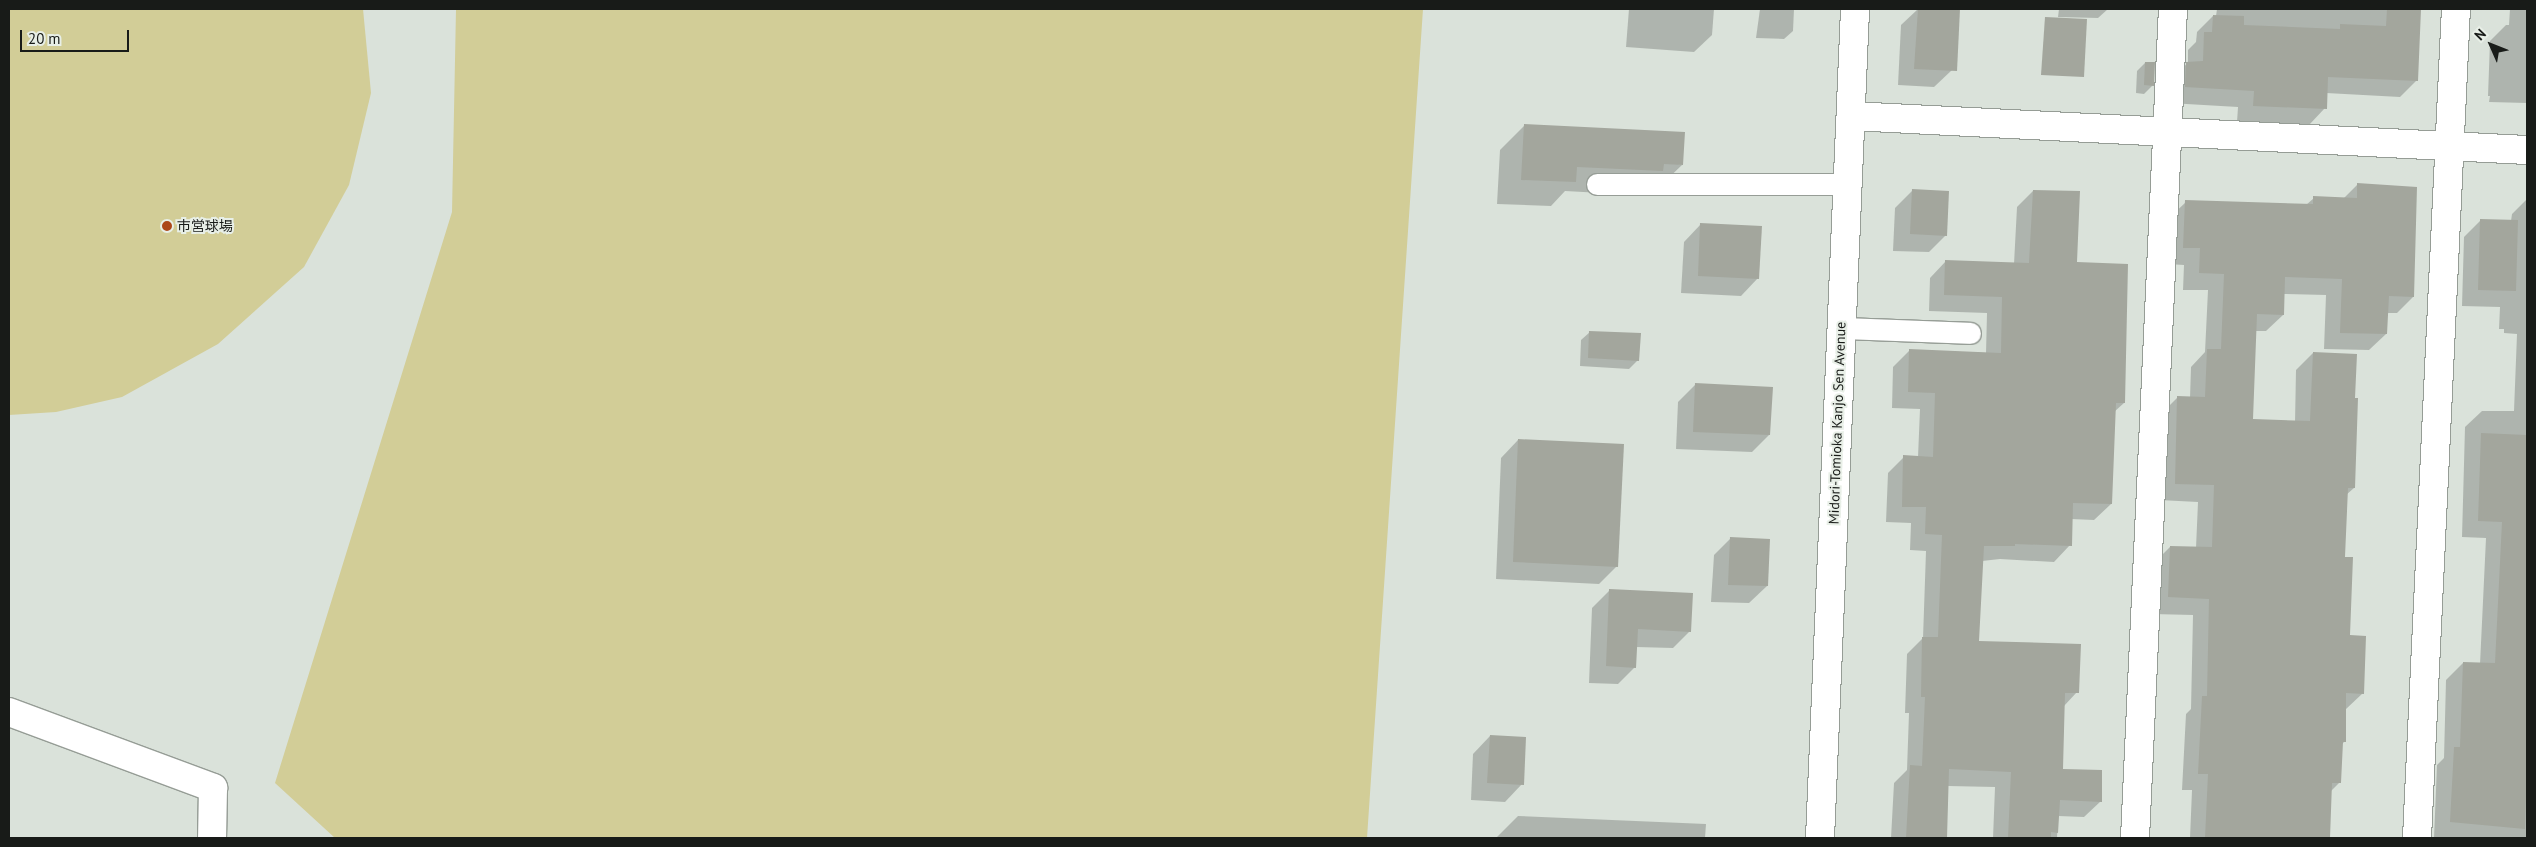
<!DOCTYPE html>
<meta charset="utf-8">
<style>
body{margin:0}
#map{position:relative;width:2536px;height:847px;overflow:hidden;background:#dae2da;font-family:"PT Sans","Noto Sans JP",sans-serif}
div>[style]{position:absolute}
.green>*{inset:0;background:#d2cd97}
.shadow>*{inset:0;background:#0003}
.building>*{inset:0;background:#a3a69d}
.roads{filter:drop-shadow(1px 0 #969d96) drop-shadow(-1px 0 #969d96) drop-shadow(0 1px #969d96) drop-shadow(0 -1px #969d96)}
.service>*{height:21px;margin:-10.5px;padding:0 10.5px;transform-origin:10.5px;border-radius:10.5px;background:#fff}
.minor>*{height:28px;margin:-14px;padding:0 14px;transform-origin:14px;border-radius:14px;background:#fff}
.tertiary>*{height:28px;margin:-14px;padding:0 14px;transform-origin:14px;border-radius:14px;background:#fff}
.dots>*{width:14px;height:14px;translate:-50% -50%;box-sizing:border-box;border:2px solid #e8efe7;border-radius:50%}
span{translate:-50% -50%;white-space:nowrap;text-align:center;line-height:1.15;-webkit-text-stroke:4px #e8efe7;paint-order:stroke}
.poi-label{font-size:14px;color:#181b18}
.left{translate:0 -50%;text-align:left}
.street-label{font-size:14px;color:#181b18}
.frame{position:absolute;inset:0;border:10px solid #181b18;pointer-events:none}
.north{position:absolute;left:2466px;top:20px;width:50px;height:50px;-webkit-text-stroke:4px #e8efe7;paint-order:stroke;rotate:314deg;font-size:14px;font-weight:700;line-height:20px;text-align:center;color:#181b18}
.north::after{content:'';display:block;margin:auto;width:18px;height:22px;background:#181b18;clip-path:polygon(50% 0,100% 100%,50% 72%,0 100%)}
.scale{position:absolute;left:20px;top:30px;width:109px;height:22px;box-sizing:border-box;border:2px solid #181b18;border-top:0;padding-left:6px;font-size:15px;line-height:18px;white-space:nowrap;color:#181b18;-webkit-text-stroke:4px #e8efe7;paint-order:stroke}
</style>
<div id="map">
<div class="green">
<i style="clip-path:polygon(9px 9px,363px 9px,371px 93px,349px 185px,304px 267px,218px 344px,122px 397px,56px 412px,9px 415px)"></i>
<i style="clip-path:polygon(456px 9px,1423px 9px,1367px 838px,335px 838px,275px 783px,452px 212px)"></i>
</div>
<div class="shadow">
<i style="clip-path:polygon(1629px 9px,1714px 9px,1712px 35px,1694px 52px,1626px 47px)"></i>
<i style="clip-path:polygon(1760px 9px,1794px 9px,1793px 31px,1784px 39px,1756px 38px)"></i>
<i style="clip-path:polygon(1918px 9px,1954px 10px,1952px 70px,1934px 87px,1898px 85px,1901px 25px)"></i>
<i style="clip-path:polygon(2059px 9px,2108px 9px,2098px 18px,2058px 17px)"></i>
<i style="clip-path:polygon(2217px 9px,2420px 9px,2417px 80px,2400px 97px,2326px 93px,2325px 108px,2309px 125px,2237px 122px,2238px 107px,2169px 103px,2170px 79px,2188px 63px,2188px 50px,2196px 42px,2197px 32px,2213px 16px,2216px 16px)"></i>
<i style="clip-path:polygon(2510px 9px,2527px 9px,2527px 103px,2489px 102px,2490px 96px,2488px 96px,2490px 41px,2506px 25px,2509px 25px)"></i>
<i style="clip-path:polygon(2145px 63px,2153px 85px,2144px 94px,2136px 93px,2137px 71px)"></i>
<i style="clip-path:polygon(1524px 126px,1682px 165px,1657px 189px,1644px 189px,1638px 195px,1565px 191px,1551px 206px,1497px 204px,1500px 150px)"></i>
<i style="clip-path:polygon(2357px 185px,2413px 297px,2397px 313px,2387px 313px,2386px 334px,2369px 350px,2324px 349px,2326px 295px,2284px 294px,2283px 315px,2266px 331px,2255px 331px,2252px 420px,2295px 422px,2296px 370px,2313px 353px,2354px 488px,2346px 495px,2344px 558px,2349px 636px,2363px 693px,2345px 710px,2345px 741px,2341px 745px,2340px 782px,2330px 792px,2329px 838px,2190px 838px,2192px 790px,2182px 790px,2186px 714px,2191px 709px,2193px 615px,2152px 614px,2154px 563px,2170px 547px,2196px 548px,2198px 502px,2159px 500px,2161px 414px,2178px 397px,2190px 398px,2191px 367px,2205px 352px,2208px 290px,2183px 290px,2184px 265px,2167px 264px,2169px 218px,2186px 202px,2306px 205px,2314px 198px,2343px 199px)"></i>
<i style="clip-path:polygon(1912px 191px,1946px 235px,1929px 252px,1893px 251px,1895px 208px)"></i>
<i style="clip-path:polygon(2033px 191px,2076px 263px,2124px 403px,2114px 412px,2111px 504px,2094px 520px,2071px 519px,2070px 545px,2054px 562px,2000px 559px,1982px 561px,1978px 642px,2077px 692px,2064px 706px,2062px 770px,2101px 801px,2084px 817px,2058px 816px,2057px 838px,1993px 838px,1995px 787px,1948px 786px,1946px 838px,1891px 838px,1894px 783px,1907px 770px,1909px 713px,1905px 713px,1907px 654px,1923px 638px,1926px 551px,1910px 550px,1911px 523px,1886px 522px,1888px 473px,1904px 457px,1918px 457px,1920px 409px,1892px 408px,1893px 367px,1910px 350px,1986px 353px,1987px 313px,1929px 311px,1930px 278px,1946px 261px,2014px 264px,2017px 207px)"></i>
<i style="clip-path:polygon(2527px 199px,2527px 838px,2434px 838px,2437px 765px,2444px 758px,2446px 680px,2463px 663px,2480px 664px,2486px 538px,2462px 537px,2465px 427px,2482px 411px,2514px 411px,2517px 334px,2504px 333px,2504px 329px,2499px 329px,2500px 307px,2462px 306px,2464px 237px,2481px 220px,2511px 221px,2512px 214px)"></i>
<i style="clip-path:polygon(1701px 224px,1758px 278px,1741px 296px,1681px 293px,1684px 242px)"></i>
<i style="clip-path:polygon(1590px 332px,1638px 360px,1629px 369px,1580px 366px,1581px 340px)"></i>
<i style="clip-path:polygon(1696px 384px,1769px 435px,1752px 452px,1676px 449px,1678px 402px)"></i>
<i style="clip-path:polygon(1518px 440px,1617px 566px,1599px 584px,1496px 579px,1501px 458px)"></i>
<i style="clip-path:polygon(1731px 538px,1767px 586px,1749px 603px,1711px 602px,1714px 555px)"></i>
<i style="clip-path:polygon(1609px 591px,1690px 631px,1673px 648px,1636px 647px,1635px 667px,1618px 684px,1589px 683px,1592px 608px)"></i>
<i style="clip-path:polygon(1490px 736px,1522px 784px,1505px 802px,1471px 800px,1473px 754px)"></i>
<i style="clip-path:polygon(1518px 816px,1706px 824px,1705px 838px,1496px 838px)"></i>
</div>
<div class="building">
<i style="clip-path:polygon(1918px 9px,1960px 9px,1957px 71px,1914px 69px)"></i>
<i style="clip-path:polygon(2387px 9px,2421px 9px,2418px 81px,2328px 77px,2327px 109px,2253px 106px,2254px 91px,2185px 87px,2186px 62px,2203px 61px,2204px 32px,2212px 32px,2213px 15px,2244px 16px,2244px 25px,2340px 29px,2340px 24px,2386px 26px)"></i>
<i style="clip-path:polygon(2045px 17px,2087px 19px,2084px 77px,2041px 75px)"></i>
<i style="clip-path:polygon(2145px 62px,2155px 62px,2154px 86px,2144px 85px)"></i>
<i style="clip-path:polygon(1524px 124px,1685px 132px,1683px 165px,1664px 164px,1663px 171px,1577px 167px,1576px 182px,1521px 180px)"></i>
<i style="clip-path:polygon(2357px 183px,2417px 187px,2414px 297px,2389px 296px,2387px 334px,2340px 333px,2342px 279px,2285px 277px,2284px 315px,2257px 314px,2253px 419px,2310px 421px,2313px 352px,2357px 354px,2355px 398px,2358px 398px,2355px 488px,2348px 488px,2345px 557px,2353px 557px,2350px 635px,2366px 636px,2364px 694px,2346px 693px,2346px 742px,2343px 742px,2341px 783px,2332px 783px,2330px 838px,2205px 838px,2208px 774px,2198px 774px,2202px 696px,2207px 696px,2209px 599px,2168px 597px,2170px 546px,2212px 547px,2214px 485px,2175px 484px,2177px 396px,2205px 397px,2207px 349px,2221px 349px,2224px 274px,2199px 273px,2200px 248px,2183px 248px,2185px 200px,2313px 204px,2313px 196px,2357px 198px)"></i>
<i style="clip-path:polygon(1912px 189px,1949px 191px,1947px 236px,1910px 234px)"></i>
<i style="clip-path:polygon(2033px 190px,2080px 191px,2077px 262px,2128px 264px,2125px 403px,2116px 403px,2112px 504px,2073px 503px,2072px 546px,2015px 544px,2015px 546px,1984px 546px,1979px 641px,2081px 644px,2079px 693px,2065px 693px,2063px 769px,2102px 770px,2102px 802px,2060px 800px,2058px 833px,2051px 832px,2051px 838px,2008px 838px,2011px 772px,1949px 769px,1947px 838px,1906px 838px,1910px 765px,1922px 766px,1925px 697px,1921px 697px,1922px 637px,1938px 637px,1942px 535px,1925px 534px,1926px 507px,1902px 507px,1903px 455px,1933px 457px,1935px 393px,1908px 392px,1909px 349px,2001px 353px,2002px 297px,1944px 295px,1945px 260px,2029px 263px)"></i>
<i style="clip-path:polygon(2480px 219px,2518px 220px,2516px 291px,2478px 290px)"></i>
<i style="clip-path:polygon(1700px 223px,1762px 226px,1759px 279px,1698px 276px)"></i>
<i style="clip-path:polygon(1589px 331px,1641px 333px,1639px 361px,1588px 358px)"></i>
<i style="clip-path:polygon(1695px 383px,1773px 387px,1770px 435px,1693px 432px)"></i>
<i style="clip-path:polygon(2481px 433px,2527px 435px,2527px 763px,2525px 829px,2450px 822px,2454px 747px,2460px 747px,2463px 662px,2495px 663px,2502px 522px,2478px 521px)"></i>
<i style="clip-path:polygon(1518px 439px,1624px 444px,1618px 567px,1513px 562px)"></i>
<i style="clip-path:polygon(1730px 537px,1770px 539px,1768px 586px,1728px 585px)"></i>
<i style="clip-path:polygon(1609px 589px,1693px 593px,1691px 632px,1638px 629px,1636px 668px,1606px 666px)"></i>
<i style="clip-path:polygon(1490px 735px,1526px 737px,1524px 785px,1487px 783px)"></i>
</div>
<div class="roads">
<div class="service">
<i style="left:1597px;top:184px;width:251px"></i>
<i style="left:1841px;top:328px;width:129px;rotate:2.2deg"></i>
</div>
<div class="minor">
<i style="left:1851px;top:116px;width:677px;rotate:2.88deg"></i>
<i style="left:9px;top:712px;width:218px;rotate:20.4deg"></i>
<i style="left:213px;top:788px;width:50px;rotate:91.1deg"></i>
<i style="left:2135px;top:838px;width:830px;rotate:-87.38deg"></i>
<i style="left:2417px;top:838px;width:830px;rotate:-87.31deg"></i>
</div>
<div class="tertiary">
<i style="left:1820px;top:838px;width:830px;rotate:-87.58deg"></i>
</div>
</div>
<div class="dots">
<i style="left:167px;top:226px;background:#ac4719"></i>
</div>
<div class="poi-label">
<span class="left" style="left:177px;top:226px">市営球場</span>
</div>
<div class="street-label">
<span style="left:1837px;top:423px;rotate:-88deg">Midori-Tomioka Kanjo Sen Avenue</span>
</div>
<div class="frame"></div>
<div class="north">N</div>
<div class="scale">20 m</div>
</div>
